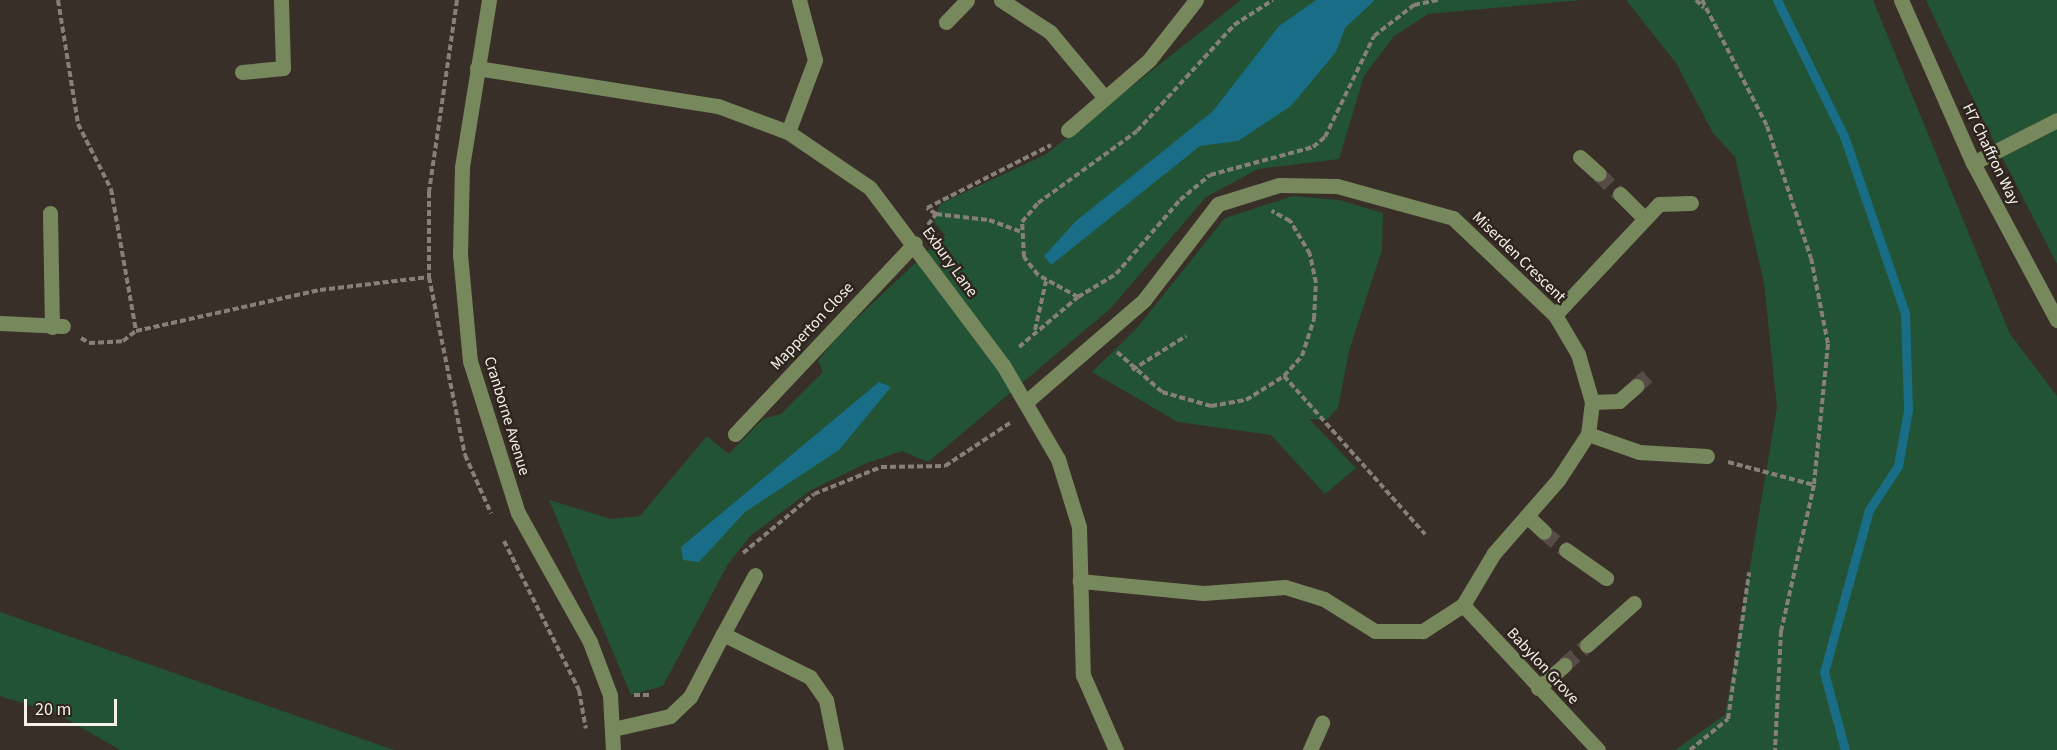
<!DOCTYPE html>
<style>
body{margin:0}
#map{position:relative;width:2057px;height:750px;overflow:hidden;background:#382f28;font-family:"Source Sans 3",sans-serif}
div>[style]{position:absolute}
.green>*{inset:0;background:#225334}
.water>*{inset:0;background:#196d86}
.stream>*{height:9px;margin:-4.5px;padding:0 4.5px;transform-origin:4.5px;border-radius:4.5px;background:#196d86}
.minor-tunnel>*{height:15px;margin-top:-7.5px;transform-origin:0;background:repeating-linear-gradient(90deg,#554c45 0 15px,transparent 0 23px)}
.path>*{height:4px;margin-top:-2px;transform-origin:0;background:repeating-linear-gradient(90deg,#877f79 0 6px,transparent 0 9px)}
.minor>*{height:15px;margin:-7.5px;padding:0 7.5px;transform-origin:7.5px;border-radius:7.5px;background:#78885d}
span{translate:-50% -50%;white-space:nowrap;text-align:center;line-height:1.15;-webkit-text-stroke:5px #2e261e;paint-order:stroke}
.street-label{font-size:16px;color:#f7f1ec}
.scale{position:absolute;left:24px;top:699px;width:93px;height:27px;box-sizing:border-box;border:3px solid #f7f1ec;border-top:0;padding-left:8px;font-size:18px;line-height:21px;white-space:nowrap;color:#f7f1ec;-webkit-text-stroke:4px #2e261e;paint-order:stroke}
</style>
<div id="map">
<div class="green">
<i style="clip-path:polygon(1241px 0,1582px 0,1428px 14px,1394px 36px,1364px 76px,1339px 159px,1258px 169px,1206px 197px,1110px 309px,928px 462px,902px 451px,867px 463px,811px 490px,750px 536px,728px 564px,663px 686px,631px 695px,549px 500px,611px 519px,640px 516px,707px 436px,729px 454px,763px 419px,781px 414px,823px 372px,818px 361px,838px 336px,945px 235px,934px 222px,940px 204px,1045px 155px)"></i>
<i style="clip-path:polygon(1626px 0,1873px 0,2010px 334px,2057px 396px,2057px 750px,1675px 750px,1725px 715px,1777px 407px,1764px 283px,1735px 157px,1713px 133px,1676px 63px)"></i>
<i style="clip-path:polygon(1926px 0,2057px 0,2057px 264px,1983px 120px)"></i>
<i style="clip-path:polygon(1293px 196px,1339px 200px,1383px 213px,1382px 250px,1349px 351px,1338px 408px,1326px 420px,1309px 419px,1356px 468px,1325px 494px,1271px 435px,1178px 422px,1092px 372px,1137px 328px,1225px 218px)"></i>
<i style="clip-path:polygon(0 612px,394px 750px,120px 750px,58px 714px,0 696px)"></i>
</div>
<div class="water">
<i style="clip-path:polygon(1316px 0,1375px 0,1345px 28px,1336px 52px,1291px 106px,1238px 141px,1200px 146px,1051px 265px,1044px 256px,1076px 221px,1213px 111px,1279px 26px)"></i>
<i style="clip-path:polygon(879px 382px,891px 387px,839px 450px,745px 512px,699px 562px,683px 560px,681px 547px)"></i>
</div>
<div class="stream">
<i style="left:1777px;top:0;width:152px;rotate:63.8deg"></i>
<i style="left:1844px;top:136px;width:187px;rotate:71deg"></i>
<i style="left:1905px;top:313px;width:97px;rotate:88.2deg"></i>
<i style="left:1908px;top:410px;width:57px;rotate:100.1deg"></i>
<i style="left:1898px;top:466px;width:53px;rotate:123.4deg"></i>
<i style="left:1869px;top:510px;width:168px;rotate:105.5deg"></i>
<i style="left:1824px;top:672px;width:81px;rotate:74.9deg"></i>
</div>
<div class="minor-tunnel">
<i style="left:1599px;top:174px;width:29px;rotate:44deg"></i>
<i style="left:1636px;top:386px;width:18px;rotate:-41deg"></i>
<i style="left:1544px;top:532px;width:28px;rotate:39deg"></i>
<i style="left:1564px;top:665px;width:30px;rotate:-41deg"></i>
</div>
<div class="path">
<i style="left:58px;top:0;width:126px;rotate:80.8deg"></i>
<i style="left:78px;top:124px;width:73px;rotate:63.1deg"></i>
<i style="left:111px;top:189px;width:144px;rotate:80deg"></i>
<i style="left:457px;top:0;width:194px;rotate:98.3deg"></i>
<i style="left:429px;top:192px;width:85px;rotate:90deg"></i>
<i style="left:429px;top:277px;width:182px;rotate:78.6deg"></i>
<i style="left:465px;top:455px;width:64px;rotate:65.9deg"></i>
<i style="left:1696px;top:0;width:11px;rotate:45deg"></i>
<i style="left:1702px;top:0;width:142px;rotate:62.7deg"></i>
<i style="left:1767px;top:126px;width:139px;rotate:71.6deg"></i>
<i style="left:1811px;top:258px;width:88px;rotate:78.8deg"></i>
<i style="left:1828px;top:344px;width:142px;rotate:95.7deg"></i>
<i style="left:1814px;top:485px;width:150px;rotate:102.7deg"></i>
<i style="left:1781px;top:631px;width:119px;rotate:92.9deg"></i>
<i style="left:936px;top:214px;width:11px;rotate:-146deg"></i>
<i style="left:927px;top:208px;width:139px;rotate:-26.9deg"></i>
<i style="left:928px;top:225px;width:14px;rotate:-54deg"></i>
<i style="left:936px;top:214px;width:53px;rotate:6.5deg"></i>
<i style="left:989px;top:220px;width:33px;rotate:20deg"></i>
<i style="left:1078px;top:297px;width:46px;rotate:-151.2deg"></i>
<i style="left:1038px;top:275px;width:23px;rotate:-128deg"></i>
<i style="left:1024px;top:257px;width:35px;rotate:-93deg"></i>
<i style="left:1022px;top:222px;width:25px;rotate:-50deg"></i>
<i style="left:1038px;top:203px;width:122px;rotate:-36deg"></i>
<i style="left:1137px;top:131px;width:144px;rotate:-47.5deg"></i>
<i style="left:1234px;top:25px;width:46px;rotate:-32.7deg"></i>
<i style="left:1035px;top:330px;width:50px;rotate:-77.3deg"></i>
<i style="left:81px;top:338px;width:9px;rotate:32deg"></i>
<i style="left:89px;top:343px;width:34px;rotate:-3deg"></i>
<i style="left:123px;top:341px;width:16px;rotate:-38deg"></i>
<i style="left:136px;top:331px;width:189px;rotate:-12.6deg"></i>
<i style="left:320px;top:290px;width:110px;rotate:-6.8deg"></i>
<i style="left:1019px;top:347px;width:77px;rotate:-40.3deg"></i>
<i style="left:1078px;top:297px;width:44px;rotate:-31.2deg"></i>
<i style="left:1116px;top:274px;width:98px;rotate:-49.1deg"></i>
<i style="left:1180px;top:200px;width:39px;rotate:-40deg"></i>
<i style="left:1210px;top:175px;width:107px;rotate:-15.2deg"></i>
<i style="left:1313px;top:147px;width:16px;rotate:-40deg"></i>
<i style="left:1325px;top:137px;width:112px;rotate:-64.1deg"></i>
<i style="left:1374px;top:36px;width:51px;rotate:-37.8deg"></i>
<i style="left:1414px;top:5px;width:25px;rotate:-12deg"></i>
<i style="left:1117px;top:352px;width:60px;rotate:41.6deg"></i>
<i style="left:1162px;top:392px;width:51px;rotate:15.9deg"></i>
<i style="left:1211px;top:406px;width:36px;rotate:-10deg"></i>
<i style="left:1246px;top:400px;width:45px;rotate:-32.3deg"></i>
<i style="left:1284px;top:376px;width:27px;rotate:-48deg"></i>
<i style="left:1302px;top:356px;width:39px;rotate:-72deg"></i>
<i style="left:1314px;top:319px;width:36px;rotate:-87deg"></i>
<i style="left:1316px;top:283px;width:30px;rotate:-102deg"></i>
<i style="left:1310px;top:254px;width:39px;rotate:-121deg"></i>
<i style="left:1290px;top:221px;width:21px;rotate:-151deg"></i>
<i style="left:1132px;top:370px;width:64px;rotate:-32.2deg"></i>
<i style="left:1284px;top:376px;width:212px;rotate:48.3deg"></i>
<i style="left:1728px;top:462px;width:89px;rotate:15deg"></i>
<i style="left:504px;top:541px;width:167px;rotate:63.3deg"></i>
<i style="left:579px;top:690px;width:39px;rotate:80deg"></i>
<i style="left:743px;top:553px;width:92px;rotate:-39.7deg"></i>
<i style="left:814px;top:494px;width:72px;rotate:-21.9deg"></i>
<i style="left:881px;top:467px;width:64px;rotate:-0.9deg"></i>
<i style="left:945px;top:466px;width:78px;rotate:-33.5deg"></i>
<i style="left:634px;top:695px;width:16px"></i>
<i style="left:1690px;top:750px;width:49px;rotate:-39.2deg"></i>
<i style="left:1728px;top:719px;width:148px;rotate:-81.8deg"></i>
</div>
<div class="minor">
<i style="left:489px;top:0;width:169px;rotate:99.2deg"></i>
<i style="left:462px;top:167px;width:87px;rotate:91.3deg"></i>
<i style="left:460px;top:254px;width:107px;rotate:84.7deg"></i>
<i style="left:470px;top:361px;width:159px;rotate:72.5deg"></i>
<i style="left:518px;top:513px;width:148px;rotate:60.8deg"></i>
<i style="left:590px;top:642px;width:57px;rotate:69.3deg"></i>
<i style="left:610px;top:695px;width:55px;rotate:86.9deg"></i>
<i style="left:1001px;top:0;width:59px;rotate:33.1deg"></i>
<i style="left:1050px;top:32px;width:86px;rotate:50.2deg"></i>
<i style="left:1901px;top:0;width:178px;rotate:66.2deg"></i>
<i style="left:1973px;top:163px;width:178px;rotate:61.9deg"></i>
<i style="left:946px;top:22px;width:30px;rotate:-46deg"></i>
<i style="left:477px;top:68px;width:244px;rotate:9deg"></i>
<i style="left:718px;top:106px;width:75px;rotate:20.4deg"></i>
<i style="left:788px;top:132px;width:99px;rotate:34.3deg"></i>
<i style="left:870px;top:188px;width:221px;rotate:53.1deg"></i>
<i style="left:1003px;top:365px;width:109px;rotate:59.7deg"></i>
<i style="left:1058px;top:459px;width:71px;rotate:72.8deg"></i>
<i style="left:1079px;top:527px;width:148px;rotate:88.5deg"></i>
<i style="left:1083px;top:675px;width:82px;rotate:66.3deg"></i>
<i style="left:242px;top:72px;width:41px;rotate:-5.6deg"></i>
<i style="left:283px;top:68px;width:68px;rotate:-91.7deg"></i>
<i style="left:1068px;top:130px;width:107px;rotate:-40.8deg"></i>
<i style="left:1149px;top:60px;width:76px;rotate:-51.9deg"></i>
<i style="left:788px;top:132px;width:77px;rotate:-69.4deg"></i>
<i style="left:815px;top:60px;width:62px;rotate:-104.9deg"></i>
<i style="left:1580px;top:157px;width:25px;rotate:42deg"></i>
<i style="left:1973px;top:163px;width:94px;rotate:-27.1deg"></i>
<i style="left:1620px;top:194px;width:35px;rotate:45deg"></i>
<i style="left:50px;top:213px;width:114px;rotate:89deg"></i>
<i style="left:1555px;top:315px;width:152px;rotate:-46.9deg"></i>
<i style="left:1659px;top:204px;width:32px;rotate:-2deg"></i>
<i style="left:0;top:323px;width:63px;rotate:2.7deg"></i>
<i style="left:1026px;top:402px;width:156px;rotate:-40.8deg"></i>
<i style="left:1144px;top:300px;width:121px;rotate:-52.4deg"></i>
<i style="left:1218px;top:204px;width:64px;rotate:-17.3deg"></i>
<i style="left:1279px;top:185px;width:58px;rotate:1deg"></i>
<i style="left:1337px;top:186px;width:120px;rotate:15.4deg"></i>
<i style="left:1453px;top:218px;width:141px;rotate:43.6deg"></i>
<i style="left:1555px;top:315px;width:45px;rotate:59.5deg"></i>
<i style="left:1578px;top:354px;width:50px;rotate:73.7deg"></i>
<i style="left:1592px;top:402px;width:32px;rotate:97deg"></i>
<i style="left:1588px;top:434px;width:55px;rotate:123.1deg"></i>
<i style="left:1558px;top:480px;width:97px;rotate:131.2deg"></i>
<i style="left:1494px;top:553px;width:61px;rotate:120.8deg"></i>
<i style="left:1463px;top:605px;width:48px;rotate:147deg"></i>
<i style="left:1423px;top:631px;width:48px;rotate:180deg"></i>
<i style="left:1375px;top:631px;width:60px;rotate:-147.9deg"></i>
<i style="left:1324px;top:599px;width:41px;rotate:-162.9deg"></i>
<i style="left:1285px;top:587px;width:82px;rotate:175.8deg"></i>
<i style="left:1203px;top:593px;width:124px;rotate:-174.4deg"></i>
<i style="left:1592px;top:402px;width:27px;rotate:-2deg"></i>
<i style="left:1619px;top:401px;width:23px;rotate:-41deg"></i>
<i style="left:735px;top:434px;width:262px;rotate:-46.7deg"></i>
<i style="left:1588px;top:434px;width:54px;rotate:19.4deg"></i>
<i style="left:1639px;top:452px;width:68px;rotate:3.4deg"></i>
<i style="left:1527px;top:516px;width:23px;rotate:43deg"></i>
<i style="left:1566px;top:550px;width:49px;rotate:35deg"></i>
<i style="left:1463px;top:605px;width:198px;rotate:47deg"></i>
<i style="left:723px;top:634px;width:67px;rotate:-61.5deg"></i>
<i style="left:1587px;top:645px;width:63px;rotate:-41.8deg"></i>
<i style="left:1538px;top:688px;width:35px;rotate:-41deg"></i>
<i style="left:613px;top:729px;width:58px;rotate:-12.8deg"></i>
<i style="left:670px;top:716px;width:28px;rotate:-44deg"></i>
<i style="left:690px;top:697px;width:71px;rotate:-62.4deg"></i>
<i style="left:723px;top:634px;width:97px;rotate:26.3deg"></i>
<i style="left:810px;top:677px;width:28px;rotate:55deg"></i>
<i style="left:826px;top:700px;width:51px;rotate:78.7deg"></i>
<i style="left:1310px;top:750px;width:30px;rotate:-66deg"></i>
</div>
<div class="street-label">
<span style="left:1991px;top:154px;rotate:64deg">H7 Chaffron Way</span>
<span style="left:1519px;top:257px;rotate:44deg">Miserden Crescent</span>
<span style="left:950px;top:262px;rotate:54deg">Exbury Lane</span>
<span style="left:812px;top:326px;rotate:-47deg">Mapperton Close</span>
<span style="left:507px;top:416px;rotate:73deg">Cranborne Avenue</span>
<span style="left:1543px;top:666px;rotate:47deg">Babylon Grove</span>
</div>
<div class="scale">20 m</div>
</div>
